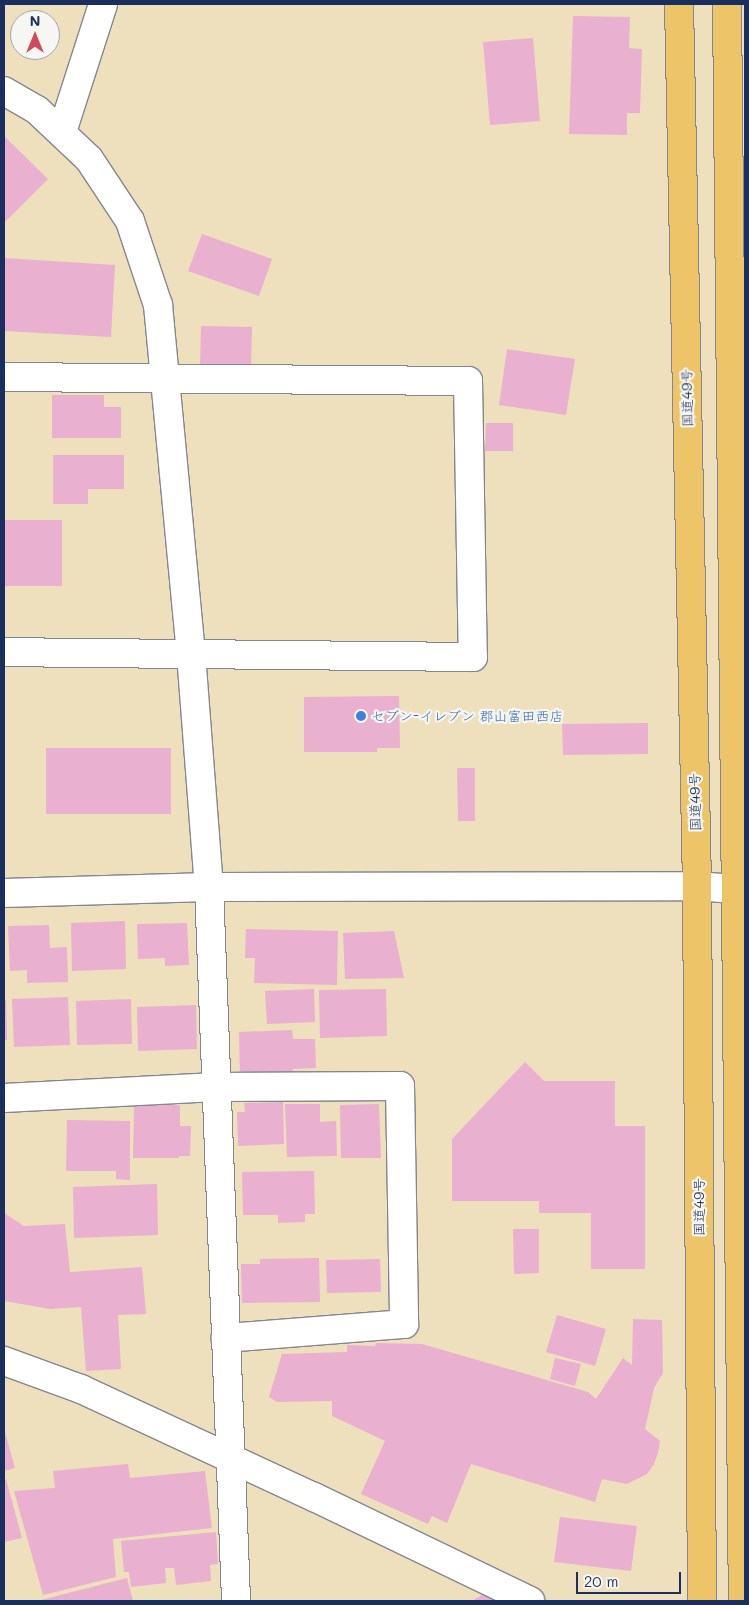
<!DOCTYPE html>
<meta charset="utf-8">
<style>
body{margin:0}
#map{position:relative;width:749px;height:1605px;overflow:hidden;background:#eedfbd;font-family:Mali,"Klee One",sans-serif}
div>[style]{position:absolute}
.building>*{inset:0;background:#eab0cf}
.roads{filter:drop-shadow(1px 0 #84878e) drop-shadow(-1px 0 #84878e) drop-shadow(0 1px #84878e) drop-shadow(0 -1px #84878e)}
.minor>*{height:28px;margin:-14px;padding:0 14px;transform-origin:14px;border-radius:14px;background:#fff}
.highway>*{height:28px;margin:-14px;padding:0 14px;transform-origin:14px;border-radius:14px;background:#eec469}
.dots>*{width:14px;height:14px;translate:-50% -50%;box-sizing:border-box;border:2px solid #f6f6f2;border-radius:50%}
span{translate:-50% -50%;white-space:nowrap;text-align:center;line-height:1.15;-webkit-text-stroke:4.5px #f6f6f2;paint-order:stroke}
.street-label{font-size:14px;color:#1b2f5e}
.shop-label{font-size:14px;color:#366cbe}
.left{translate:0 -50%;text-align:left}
.frame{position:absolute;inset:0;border:5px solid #1b2f5e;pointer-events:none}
.north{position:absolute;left:10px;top:10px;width:50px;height:50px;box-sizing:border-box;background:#f6f6f2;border:1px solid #9ea6b7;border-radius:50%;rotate:0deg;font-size:14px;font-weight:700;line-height:20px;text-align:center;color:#1b2f5e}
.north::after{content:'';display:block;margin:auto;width:18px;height:22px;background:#d1495b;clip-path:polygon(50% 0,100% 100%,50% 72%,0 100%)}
.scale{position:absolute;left:576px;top:1572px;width:105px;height:22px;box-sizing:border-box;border:2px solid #1b2f5e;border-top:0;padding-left:6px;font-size:15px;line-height:18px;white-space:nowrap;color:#1b2f5e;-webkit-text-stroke:4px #f6f6f2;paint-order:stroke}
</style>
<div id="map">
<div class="building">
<i style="clip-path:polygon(573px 16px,630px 17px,629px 48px,642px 49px,640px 113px,627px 113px,627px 135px,569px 134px)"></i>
<i style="clip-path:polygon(533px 38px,540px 121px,490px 125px,483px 42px)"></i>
<i style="clip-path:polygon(4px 136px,48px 179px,4px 223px)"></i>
<i style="clip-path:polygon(202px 234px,272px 259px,259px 296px,188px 271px)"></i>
<i style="clip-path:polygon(4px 258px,115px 265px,111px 337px,4px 331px)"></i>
<i style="clip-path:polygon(201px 326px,252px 327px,251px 370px,200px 369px)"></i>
<i style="clip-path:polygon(507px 349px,575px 359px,566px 415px,499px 405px)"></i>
<i style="clip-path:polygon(52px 395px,104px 395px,104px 407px,121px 407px,121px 438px,52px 438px)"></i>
<i style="clip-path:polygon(486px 423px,513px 423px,513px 451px,485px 451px)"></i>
<i style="clip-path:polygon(53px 455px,124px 455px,124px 489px,88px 489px,88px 504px,53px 504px)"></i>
<i style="clip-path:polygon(4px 520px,62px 520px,62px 586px,4px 586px)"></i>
<i style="clip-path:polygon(399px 696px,400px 748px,377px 748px,377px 752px,304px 752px,304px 697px)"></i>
<i style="clip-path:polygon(648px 723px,648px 754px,563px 755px,562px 724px)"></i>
<i style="clip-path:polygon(46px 748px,171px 748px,171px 814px,46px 814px)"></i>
<i style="clip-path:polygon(457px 768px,475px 768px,475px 821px,458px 821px)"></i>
<i style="clip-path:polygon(125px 921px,126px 969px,72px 971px,71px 923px)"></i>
<i style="clip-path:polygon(187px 923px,189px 965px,165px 966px,165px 958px,138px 959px,137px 924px)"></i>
<i style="clip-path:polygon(49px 925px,50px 948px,67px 947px,68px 982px,27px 983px,27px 970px,10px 971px,8px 926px)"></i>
<i style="clip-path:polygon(246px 929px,338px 931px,337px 985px,254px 983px,255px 958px,245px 958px)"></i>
<i style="clip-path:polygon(394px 931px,404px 978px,345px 979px,343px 933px)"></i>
<i style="clip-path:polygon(314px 989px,315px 1022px,267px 1024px,265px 991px)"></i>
<i style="clip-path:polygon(386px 989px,387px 1036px,320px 1038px,319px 990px)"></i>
<i style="clip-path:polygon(68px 997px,70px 1045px,14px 1047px,12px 999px)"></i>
<i style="clip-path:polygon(131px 999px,132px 1044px,77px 1045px,76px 1001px)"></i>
<i style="clip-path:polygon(4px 1000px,6px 1000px,7px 1040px,4px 1040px)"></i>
<i style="clip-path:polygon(196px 1005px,197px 1049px,138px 1051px,137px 1007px)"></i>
<i style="clip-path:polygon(292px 1030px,293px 1039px,315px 1039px,316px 1068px,293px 1069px,293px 1075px,240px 1076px,239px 1032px)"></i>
<i style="clip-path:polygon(525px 1062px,544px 1081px,615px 1081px,615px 1126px,645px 1126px,645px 1269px,591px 1269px,591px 1213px,539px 1213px,539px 1201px,452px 1201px,452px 1139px)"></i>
<i style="clip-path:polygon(283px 1102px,284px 1144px,238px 1146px,237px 1112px,245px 1112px,244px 1103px)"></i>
<i style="clip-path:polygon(134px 1104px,180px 1105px,180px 1126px,191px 1126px,190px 1156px,179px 1156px,179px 1158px,133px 1158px)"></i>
<i style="clip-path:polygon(285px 1104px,320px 1104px,320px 1122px,336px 1121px,337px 1156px,287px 1157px)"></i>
<i style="clip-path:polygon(379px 1104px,381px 1158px,341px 1158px,340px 1105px)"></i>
<i style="clip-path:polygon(67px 1120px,130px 1121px,130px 1180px,116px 1179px,116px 1171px,66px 1171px)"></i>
<i style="clip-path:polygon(314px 1171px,315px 1214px,305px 1214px,305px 1222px,278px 1223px,278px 1215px,243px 1215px,242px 1172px)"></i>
<i style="clip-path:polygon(157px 1184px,158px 1235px,74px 1238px,73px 1187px)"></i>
<i style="clip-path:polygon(4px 1213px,24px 1226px,65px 1224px,70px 1272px,142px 1267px,146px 1314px,118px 1315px,121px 1369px,86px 1371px,81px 1307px,50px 1309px,4px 1301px)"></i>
<i style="clip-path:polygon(513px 1229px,539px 1229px,539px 1273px,514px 1274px)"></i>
<i style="clip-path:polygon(319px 1258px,320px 1302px,242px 1303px,241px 1264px,260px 1264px,260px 1259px)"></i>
<i style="clip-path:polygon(380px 1259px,381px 1292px,327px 1293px,326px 1260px)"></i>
<i style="clip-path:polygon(557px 1315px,606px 1329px,595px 1366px,546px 1352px)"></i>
<i style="clip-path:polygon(633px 1319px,662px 1320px,663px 1373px,654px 1388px,645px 1429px,660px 1441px,658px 1453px,654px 1464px,647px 1474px,627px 1484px,602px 1479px,595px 1502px,471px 1464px,447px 1523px,432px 1516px,428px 1524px,361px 1494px,385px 1441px,332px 1416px,332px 1401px,277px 1402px,269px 1397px,282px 1354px,347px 1352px,347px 1345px,375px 1346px,376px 1343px,422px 1344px,588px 1392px,596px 1399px,623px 1358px,632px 1365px)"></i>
<i style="clip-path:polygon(555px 1358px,581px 1364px,575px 1386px,550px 1379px)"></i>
<i style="clip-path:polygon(4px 1429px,15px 1468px,4px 1471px)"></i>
<i style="clip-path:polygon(128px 1464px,130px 1478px,205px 1471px,212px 1528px,113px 1539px,116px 1577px,43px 1595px,14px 1491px,55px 1488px,53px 1471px)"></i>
<i style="clip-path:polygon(6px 1479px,22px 1538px,4px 1542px,4px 1480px)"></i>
<i style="clip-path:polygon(560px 1517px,637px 1526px,631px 1571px,554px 1562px)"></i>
<i style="clip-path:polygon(216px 1532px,218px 1564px,210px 1565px,211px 1581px,176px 1585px,174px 1568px,165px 1568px,166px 1583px,131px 1587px,129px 1572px,124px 1572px,121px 1541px)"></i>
<i style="clip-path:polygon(127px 1578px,133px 1601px,37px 1601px)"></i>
<i style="clip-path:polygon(485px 1593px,505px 1601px,472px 1601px)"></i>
</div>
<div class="roads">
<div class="minor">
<i style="left:4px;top:91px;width:38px;rotate:30deg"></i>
<i style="left:37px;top:110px;width:71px;rotate:43.3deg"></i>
<i style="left:89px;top:159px;width:74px;rotate:56.5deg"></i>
<i style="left:130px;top:221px;width:89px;rotate:71.6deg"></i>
<i style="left:158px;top:305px;width:351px;rotate:84.6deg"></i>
<i style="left:191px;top:654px;width:234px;rotate:85.6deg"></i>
<i style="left:209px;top:887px;width:715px;rotate:87.83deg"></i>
<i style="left:62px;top:132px;width:134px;rotate:-72.2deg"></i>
<i style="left:4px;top:377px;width:464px;rotate:0.5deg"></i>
<i style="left:468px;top:381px;width:276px;rotate:89deg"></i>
<i style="left:473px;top:657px;width:469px;rotate:-179.4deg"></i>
<i style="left:4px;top:893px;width:205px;rotate:-1.7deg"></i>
<i style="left:209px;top:887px;width:488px;rotate:-0.1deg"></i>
<i style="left:697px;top:886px;width:48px;rotate:4.8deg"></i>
<i style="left:4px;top:1098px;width:212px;rotate:-3deg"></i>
<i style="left:216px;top:1087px;width:184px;rotate:-0.3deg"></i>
<i style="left:400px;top:1086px;width:238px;rotate:89deg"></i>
<i style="left:404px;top:1324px;width:179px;rotate:175.5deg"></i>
<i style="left:4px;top:1361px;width:82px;rotate:20deg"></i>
<i style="left:81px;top:1389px;width:257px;rotate:24.9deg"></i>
<i style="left:314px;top:1497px;width:240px;rotate:25.7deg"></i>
</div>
<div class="highway">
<i style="left:679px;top:4px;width:882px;rotate:88.83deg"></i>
<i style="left:697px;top:886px;width:715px;rotate:89.6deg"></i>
<i style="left:727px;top:4px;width:1597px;rotate:89.43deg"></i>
</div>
</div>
<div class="dots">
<i style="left:361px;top:716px;background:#3f7fe0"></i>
</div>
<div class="street-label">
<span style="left:687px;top:398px;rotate:-91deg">国道49号</span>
<span style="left:695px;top:802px;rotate:-91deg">国道49号</span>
<span style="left:699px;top:1207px;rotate:-90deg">国道49号</span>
</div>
<div class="shop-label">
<span class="left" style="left:371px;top:716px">セブン-イレブン 郡山富田西店</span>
</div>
<div class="frame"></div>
<div class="north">N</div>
<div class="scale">20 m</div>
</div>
